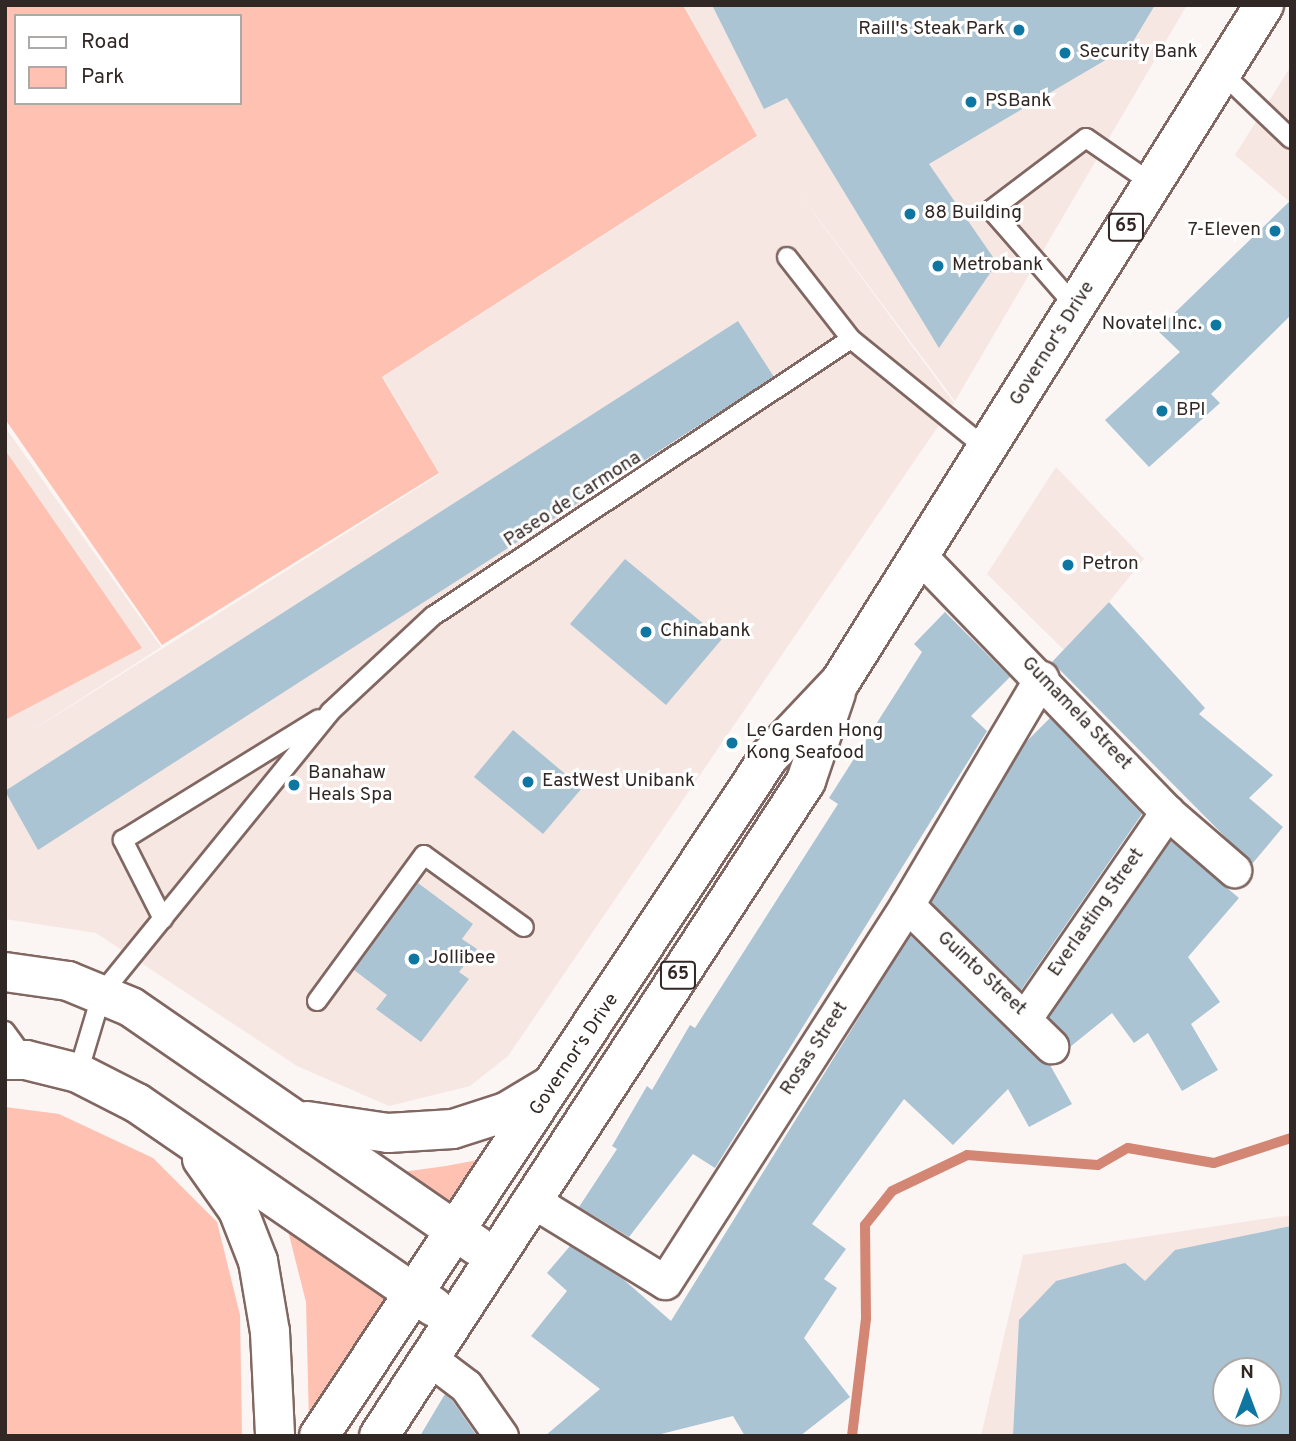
<!DOCTYPE html>
<style>
body{margin:0}
#map{position:relative;width:1296px;height:1441px;overflow:hidden;background:#fbf5f3;font-family:Overpass,sans-serif}
div>[style]{position:absolute}
.built>*{inset:0;background:#f6e7e3}
.green>*{inset:0;background:#fec1b2}
.stream>*{height:10px;margin:-5px;padding:0 5px;transform-origin:5px;border-radius:5px;background:#d28673}
.building>*{inset:0;background:#abc4d3}
.roads{filter:drop-shadow(2px 0 #816761) drop-shadow(-2px 0 #816761) drop-shadow(0 2px #816761) drop-shadow(0 -2px #816761)}
.service>*{height:18px;margin:-9px;padding:0 9px;transform-origin:9px;border-radius:9px;background:#fff}
.minor>*{height:33px;margin:-16.5px;padding:0 16.5px;transform-origin:16.5px;border-radius:16.5px;background:#fff}
.trunk>*{height:38px;margin:-19px;padding:0 19px;transform-origin:19px;border-radius:19px;background:#fff}
.motorway>*{height:38px;margin:-19px;padding:0 19px;transform-origin:19px;border-radius:19px;background:#fff}
.dots>*{width:19px;height:19px;translate:-50% -50%;box-sizing:border-box;border:4px solid #fff;border-radius:50%}
span{translate:-50% -50%;white-space:nowrap;text-align:center;line-height:1.15;-webkit-text-stroke:6px #fff;paint-order:stroke}
.shield-label span{padding:2px 5px;background:#fff;border:2px solid;border-radius:5px;-webkit-text-stroke-width:0}
.shield-label{font-size:18px;color:#312724;font-weight:700}
.poi-label{font-size:19px;color:#312724}
.right{translate:-100% -50%;text-align:right}
.left{translate:0 -50%;text-align:left}
.street-label{font-size:19px;color:#312724}
.frame{position:absolute;inset:0;border:7px solid #312724;pointer-events:none}
.legend{position:absolute;left:14px;top:14px;width:228px;height:91px;box-sizing:border-box;background:#fff;border:2px solid #ada9a7;margin:0;padding:9px 12px;list-style:none;font-size:21px;color:#312724}
.legend li{display:flex;align-items:center;gap:14px;height:35px}
.legend b{width:35px;border:2px solid #ada9a7}
.north{position:absolute;left:1212px;top:1357px;width:70px;height:70px;box-sizing:border-box;background:#fff;border:2px solid #ada9a7;border-radius:50%;rotate:0deg;font-size:19px;font-weight:700;line-height:28px;text-align:center;color:#312724}
.north::after{content:'';display:block;margin:auto;width:24px;height:32px;background:#0d76a1;clip-path:polygon(50% 0,100% 100%,50% 72%,0 100%)}
</style>
<div id="map">
<div class="built">
<i style="clip-path:polygon(684px 5px,1187px 5px,955px 401px,788px 178px,954px 403px,508px 1056px,470px 1086px,389px 1106px,297px 1066px,96px 933px,5px 919px,5px 427px,161px 647px,20px 738px,440px 474px,383px 377px,757px 137px)"></i>
<i style="clip-path:polygon(1291px 66px,1291px 203px,1235px 155px)"></i>
<i style="clip-path:polygon(1056px 467px,1144px 559px,1067px 653px,987px 574px)"></i>
<i style="clip-path:polygon(evenodd,1291px 1215px,1291px 1436px,981px 1436px,1023px 1255px,1291px 1215px,1226px 1371px,1268px 1371px,1268px 1413px,1226px 1413px,1226px 1371px)"></i>
</div>
<div class="green">
<i style="clip-path:polygon(evenodd,5px 5px,683px 5px,757px 136px,382px 377px,439px 473px,162px 645px,5px 419px,5px 5px,16px 16px,240px 16px,240px 103px,16px 103px,16px 16px)"></i>
<i style="clip-path:polygon(5px 450px,142px 648px,5px 720px)"></i>
<i style="clip-path:polygon(5px 1107px,59px 1114px,153px 1158px,217px 1222px,240px 1315px,242px 1436px,5px 1436px)"></i>
<i style="clip-path:polygon(488px 1158px,452px 1212px,395px 1173px,446px 1166px)"></i>
<i style="clip-path:polygon(286px 1223px,393px 1300px,309px 1422px,306px 1302px)"></i>
</div>
<div class="stream">
<i style="left:852px;top:1436px;width:118px;rotate:-83.2deg"></i>
<i style="left:866px;top:1319px;width:94px;rotate:-90.6deg"></i>
<i style="left:865px;top:1225px;width:43px;rotate:-51.5deg"></i>
<i style="left:892px;top:1191px;width:83px;rotate:-25.6deg"></i>
<i style="left:967px;top:1155px;width:131px;rotate:4.4deg"></i>
<i style="left:1098px;top:1165px;width:34px;rotate:-30deg"></i>
<i style="left:1128px;top:1148px;width:87px;rotate:9.9deg"></i>
<i style="left:1214px;top:1163px;width:81px;rotate:-18deg"></i>
</div>
<div class="building">
<i style="clip-path:polygon(712px 5px,1155px 5px,1131px 45px,929px 164px,997px 263px,939px 348px,787px 98px,764px 109px)"></i>
<i style="clip-path:polygon(1291px 200px,1291px 315px,1211px 394px,1220px 403px,1149px 467px,1105px 420px,1180px 352px,1157px 330px)"></i>
<i style="clip-path:polygon(738px 321px,774px 377px,38px 850px,5px 791px)"></i>
<i style="clip-path:polygon(625px 559px,722px 639px,666px 705px,570px 624px)"></i>
<i style="clip-path:polygon(1109px 602px,1205px 708px,1199px 714px,1273px 775px,1249px 798px,1283px 827px,1252px 864px,1052px 662px)"></i>
<i style="clip-path:polygon(945px 612px,1010px 677px,971px 716px,987px 731px,715px 1168px,693px 1154px,629px 1237px,579px 1207px,617px 1149px,612px 1146px,647px 1086px,652px 1090px,690px 1025px,695px 1028px,838px 804px,829px 798px,922px 652px,914px 644px)"></i>
<i style="clip-path:polygon(1050px 718px,1142px 814px,1021px 990px,931px 902px,1025px 743px)"></i>
<i style="clip-path:polygon(513px 730px,582px 788px,543px 834px,474px 777px)"></i>
<i style="clip-path:polygon(1171px 841px,1239px 898px,1188px 957px,1220px 1002px,1191px 1024px,1218px 1070px,1182px 1091px,1148px 1033px,1134px 1043px,1112px 1013px,1070px 1047px,1049px 1017px)"></i>
<i style="clip-path:polygon(418px 883px,473px 924px,462px 939px,477px 949px,459px 972px,469px 979px,421px 1042px,376px 1009px,387px 995px,354px 970px)"></i>
<i style="clip-path:polygon(910px 935px,1038px 1060px,1050px 1065px,1072px 1104px,1029px 1127px,1008px 1089px,953px 1145px,904px 1099px,812px 1224px,846px 1249px,824px 1279px,837px 1288px,804px 1338px,850px 1397px,800px 1436px,745px 1436px,733px 1416px,653px 1436px,545px 1436px,600px 1389px,531px 1336px,567px 1291px,547px 1273px,570px 1246px,623px 1279px,671px 1321px)"></i>
<i style="clip-path:polygon(evenodd,1291px 1226px,1291px 1436px,1013px 1436px,1019px 1320px,1056px 1281px,1125px 1263px,1145px 1281px,1175px 1250px,1291px 1226px,1226px 1371px,1268px 1371px,1268px 1413px,1226px 1413px,1226px 1371px)"></i>
<i style="clip-path:polygon(445px 1394px,452px 1400px,477px 1436px,420px 1436px)"></i>
</div>
<div class="roads">
<div class="service">
<i style="left:1222px;top:73px;width:95px;rotate:43.7deg"></i>
<i style="left:787px;top:257px;width:104px;rotate:52deg"></i>
<i style="left:851px;top:339px;width:175px;rotate:39deg"></i>
<i style="left:1076px;top:307px;width:129px;rotate:-131.2deg"></i>
<i style="left:991px;top:210px;width:119px;rotate:-37.2deg"></i>
<i style="left:1086px;top:138px;width:81px;rotate:34.5deg"></i>
<i style="left:163px;top:919px;width:89px;rotate:-116.9deg"></i>
<i style="left:123px;top:840px;width:230px;rotate:-31.7deg"></i>
<i style="left:317px;top:1001px;width:181px;rotate:-53.8deg"></i>
<i style="left:424px;top:855px;width:123px;rotate:35.8deg"></i>
<i style="left:5px;top:1031px;width:36px;rotate:54deg"></i>
<i style="left:78px;top:1073px;width:84px;rotate:-73.3deg"></i>
<i style="left:102px;top:993px;width:362px;rotate:-50.9deg"></i>
<i style="left:330px;top:712px;width:141px;rotate:-43deg"></i>
<i style="left:433px;top:616px;width:501px;rotate:-33.53deg"></i>
</div>
<div class="minor">
<i style="left:919px;top:555px;width:357px;rotate:46deg"></i>
<i style="left:1167px;top:812px;width:89px;rotate:40.9deg"></i>
<i style="left:907px;top:905px;width:202px;rotate:44.4deg"></i>
<i style="left:1027px;top:1015px;width:247px;rotate:-55.4deg"></i>
<i style="left:530px;top:1199px;width:158px;rotate:31.6deg"></i>
<i style="left:665px;top:1282px;width:448px;rotate:-57.3deg"></i>
<i style="left:907px;top:905px;width:264px;rotate:-59.4deg"></i>
<i style="left:429px;top:1358px;width:46px;rotate:37.1deg"></i>
<i style="left:466px;top:1386px;width:61px;rotate:55deg"></i>
</div>
<div class="trunk">
<i style="left:5px;top:972px;width:64px;rotate:8.1deg"></i>
<i style="left:68px;top:981px;width:68px;rotate:22.4deg"></i>
<i style="left:131px;top:1007px;width:421px;rotate:34.6deg"></i>
<i style="left:26px;top:1060px;width:54px;rotate:14deg"></i>
<i style="left:78px;top:1073px;width:66px;rotate:27deg"></i>
<i style="left:137px;top:1103px;width:360px;rotate:34.5deg"></i>
<i style="left:307px;top:1121px;width:82px;rotate:8.4deg"></i>
<i style="left:388px;top:1133px;width:65px;rotate:-3.5deg"></i>
<i style="left:453px;top:1129px;width:56px;rotate:-17.8deg"></i>
<i style="left:506px;top:1112px;width:49px;rotate:-30.8deg"></i>
<i style="left:202px;top:1159px;width:62px;rotate:54.8deg"></i>
<i style="left:238px;top:1210px;width:55px;rotate:68.6deg"></i>
<i style="left:258px;top:1261px;width:72px;rotate:80.4deg"></i>
<i style="left:270px;top:1332px;width:104px;rotate:87.2deg"></i>
<i style="left:319px;top:1436px;width:815px;rotate:-56.47deg"></i>
<i style="left:769px;top:757px;width:103px;rotate:-46.6deg"></i>
<i style="left:840px;top:682px;width:799px;rotate:-57.94deg"></i>
<i style="left:379px;top:1436px;width:782px;rotate:-56.9deg"></i>
<i style="left:806px;top:781px;width:93px;rotate:-71.2deg"></i>
</div>
<div class="motorway">
<i style="left:5px;top:1060px;width:21px"></i>
</div>
</div>
<div class="dots">
<i style="left:1019px;top:30px;background:#0d76a1"></i>
<i style="left:1065px;top:53px;background:#0d76a1"></i>
<i style="left:971px;top:102px;background:#0d76a1"></i>
<i style="left:910px;top:214px;background:#0d76a1"></i>
<i style="left:1275px;top:231px;background:#0d76a1"></i>
<i style="left:938px;top:266px;background:#0d76a1"></i>
<i style="left:1216px;top:325px;background:#0d76a1"></i>
<i style="left:1162px;top:411px;background:#0d76a1"></i>
<i style="left:1068px;top:565px;background:#0d76a1"></i>
<i style="left:646px;top:632px;background:#0d76a1"></i>
<i style="left:732px;top:743px;background:#0d76a1"></i>
<i style="left:528px;top:782px;background:#0d76a1"></i>
<i style="left:294px;top:785px;background:#0d76a1"></i>
<i style="left:414px;top:959px;background:#0d76a1"></i>
</div>
<div class="shield-label">
<span style="left:1126px;top:227px">65</span>
<span style="left:678px;top:975px">65</span>
</div>
<div class="poi-label">
<span class="right" style="left:1005px;top:30px">Raill's Steak Park</span>
<span class="left" style="left:1079px;top:53px">Security Bank</span>
<span class="left" style="left:985px;top:102px">PSBank</span>
<span class="left" style="left:924px;top:214px">88 Building</span>
<span class="right" style="left:1261px;top:231px">7-Eleven</span>
<span class="left" style="left:952px;top:266px">Metrobank</span>
<span class="right" style="left:1202px;top:325px">Novatel Inc.</span>
<span class="left" style="left:1176px;top:411px">BPI</span>
<span class="left" style="left:1082px;top:565px">Petron</span>
<span class="left" style="left:660px;top:632px">Chinabank</span>
<span class="left" style="left:746px;top:743px">Le Garden Hong<br>Kong Seafood</span>
<span class="left" style="left:308px;top:785px">Banahaw<br>Heals Spa</span>
<span class="left" style="left:542px;top:782px">EastWest Unibank</span>
<span class="left" style="left:428px;top:959px">Jollibee</span>
</div>
<div class="street-label">
<span style="left:1053px;top:344px;rotate:-58deg">Governor's Drive</span>
<span style="left:573px;top:500px;rotate:-33deg">Paseo de Carmona</span>
<span style="left:1076px;top:714px;rotate:46deg">Gumamela Street</span>
<span style="left:1097px;top:913px;rotate:-55deg">Everlasting Street</span>
<span style="left:981px;top:974px;rotate:43deg">Guinto Street</span>
<span style="left:815px;top:1049px;rotate:-57deg">Rosas Street</span>
<span style="left:575px;top:1055px;rotate:-56deg">Governor's Drive</span>
</div>
<div class="frame"></div>
<ul class="legend">
<li><b style="height:9px;background:#fff"></b>Road</li>
<li><b style="height:19px;background:#fec1b2"></b>Park</li>
</ul>
<div class="north">N</div>
</div>
